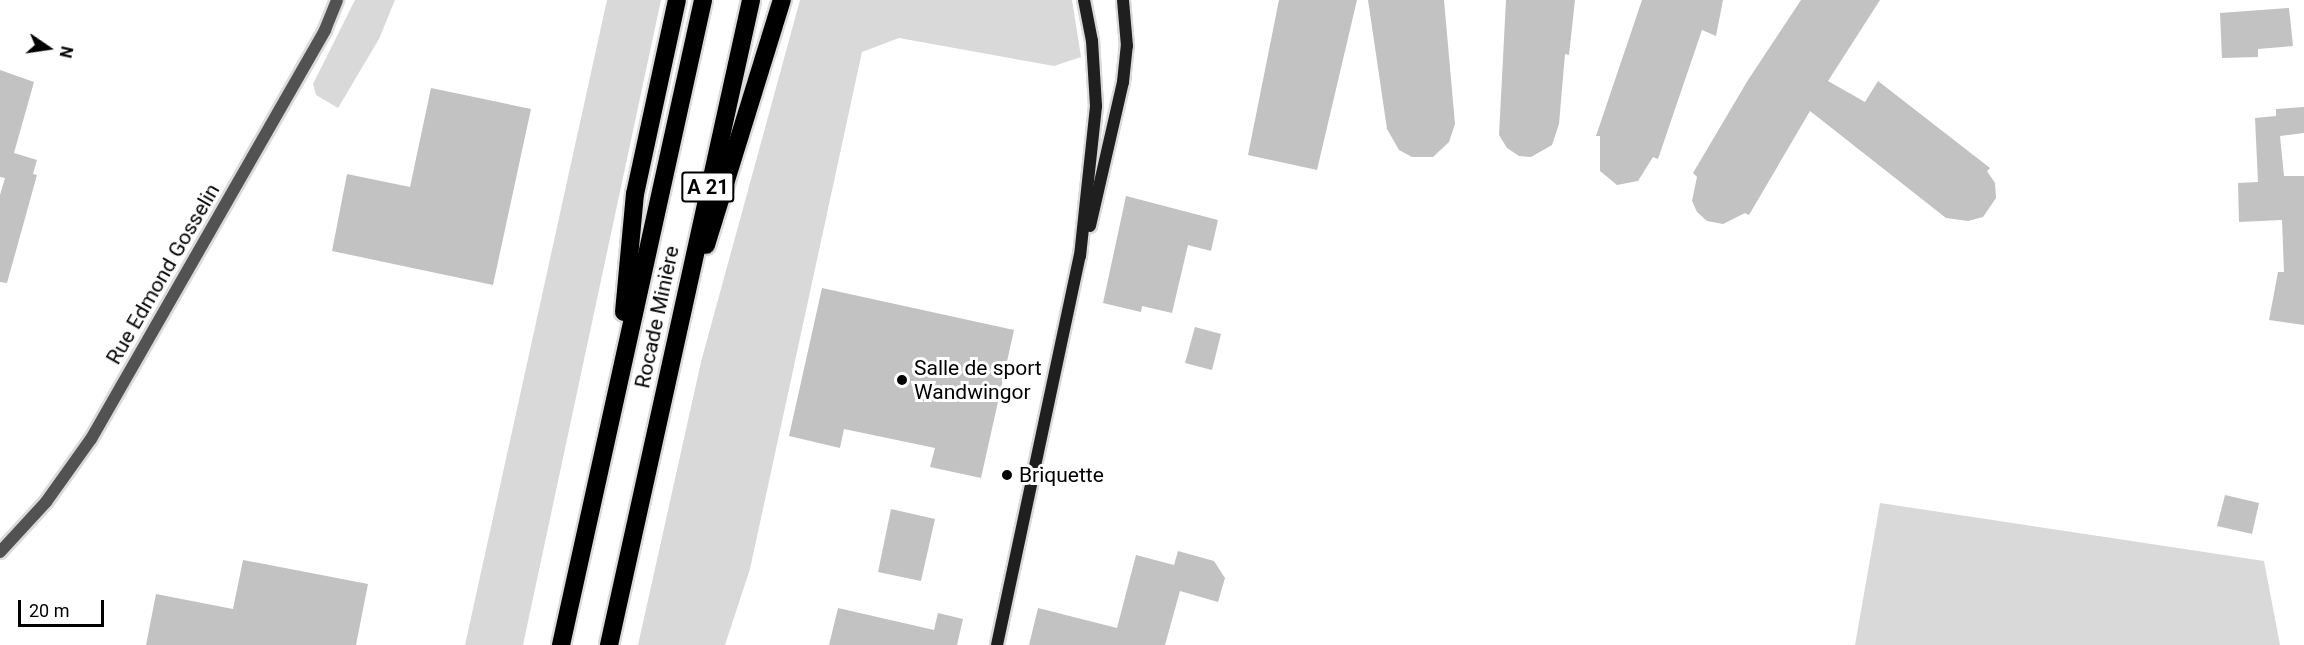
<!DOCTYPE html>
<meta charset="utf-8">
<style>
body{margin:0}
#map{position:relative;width:2304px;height:645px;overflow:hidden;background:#fff;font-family:Roboto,sans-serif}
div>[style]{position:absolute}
.green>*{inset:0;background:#d9d9d9}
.building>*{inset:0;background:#c2c2c2}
.roads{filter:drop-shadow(2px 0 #dbdbdb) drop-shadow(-2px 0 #dbdbdb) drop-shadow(0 2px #dbdbdb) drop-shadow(0 -2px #dbdbdb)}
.street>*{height:12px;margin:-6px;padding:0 6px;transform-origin:6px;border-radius:6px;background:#525252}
.secondary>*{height:12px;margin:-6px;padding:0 6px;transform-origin:6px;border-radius:6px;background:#1f1f1f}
.highway>*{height:18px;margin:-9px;padding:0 9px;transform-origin:9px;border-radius:9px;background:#000}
.dots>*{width:16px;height:16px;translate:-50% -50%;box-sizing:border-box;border:3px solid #fff;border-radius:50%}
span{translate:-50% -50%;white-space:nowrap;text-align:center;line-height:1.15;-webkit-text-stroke:6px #fff;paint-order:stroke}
.shield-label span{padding:2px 4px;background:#fff;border:2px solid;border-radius:4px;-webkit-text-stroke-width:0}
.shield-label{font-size:20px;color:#000;font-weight:700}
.street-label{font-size:21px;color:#000}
.poi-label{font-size:21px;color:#000}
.left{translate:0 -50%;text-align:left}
.north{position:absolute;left:18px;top:18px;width:60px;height:60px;-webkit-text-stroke:4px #fff;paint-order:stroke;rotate:103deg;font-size:16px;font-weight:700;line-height:24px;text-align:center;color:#000}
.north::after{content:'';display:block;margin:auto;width:21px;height:27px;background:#000;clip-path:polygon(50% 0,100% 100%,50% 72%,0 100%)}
.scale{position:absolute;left:18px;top:600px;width:86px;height:27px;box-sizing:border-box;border:3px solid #000;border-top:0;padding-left:8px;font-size:18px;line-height:21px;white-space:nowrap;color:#000;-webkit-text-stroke:4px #fff;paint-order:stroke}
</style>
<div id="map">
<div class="green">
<i style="clip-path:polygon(355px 0,395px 0,379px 39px,338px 108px,316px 95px,313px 84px)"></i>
<i style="clip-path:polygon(607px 0,661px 0,523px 645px,465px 645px)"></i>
<i style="clip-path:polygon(800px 0,1072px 0,1081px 57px,1054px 66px,899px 38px,862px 52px,750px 569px,725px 645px,638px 645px,701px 362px)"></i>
<i style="clip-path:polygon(1880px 503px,2264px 561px,2280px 645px,1855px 645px)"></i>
</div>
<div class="building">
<i style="clip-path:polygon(1279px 0,1357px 0,1317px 170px,1248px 155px)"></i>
<i style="clip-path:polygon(1368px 0,1444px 0,1455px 124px,1449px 142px,1433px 157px,1412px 157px,1399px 150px,1387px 129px)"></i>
<i style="clip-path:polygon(1506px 0,1575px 0,1569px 55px,1565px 54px,1559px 124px,1552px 145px,1531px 157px,1519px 156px,1507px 148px,1499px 135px)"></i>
<i style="clip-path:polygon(1642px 0,1723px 0,1716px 36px,1702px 30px,1658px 159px,1653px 157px,1638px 181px,1617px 185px,1600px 171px,1600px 136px,1596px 136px)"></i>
<i style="clip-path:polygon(1801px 0,1880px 0,1828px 81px,1865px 102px,1878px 81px,1990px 168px,1987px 171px,1995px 183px,1996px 198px,1983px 217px,1968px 221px,1946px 218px,1810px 111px,1749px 215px,1745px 213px,1723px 224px,1707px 221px,1697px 212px,1692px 201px,1697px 177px,1693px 173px,1748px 80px)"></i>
<i style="clip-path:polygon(2289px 8px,2293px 46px,2258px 49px,2258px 57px,2222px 58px,2220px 13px)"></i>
<i style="clip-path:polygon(0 70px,34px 82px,14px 153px,37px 160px,33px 174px,37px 175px,7px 283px,0 282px,0 195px,5px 178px,0 177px)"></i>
<i style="clip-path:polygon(431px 88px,531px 109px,493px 285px,332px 251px,347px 174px,410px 187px)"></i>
<i style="clip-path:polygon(2304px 107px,2304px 133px,2280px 136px,2284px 176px,2304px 176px,2304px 325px,2269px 320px,2278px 272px,2284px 272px,2282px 220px,2239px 222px,2238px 183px,2258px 182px,2255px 118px,2276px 116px,2276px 109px)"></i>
<i style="clip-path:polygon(1126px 196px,1218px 220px,1211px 251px,1188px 245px,1172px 313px,1142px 306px,1141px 312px,1103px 303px)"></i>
<i style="clip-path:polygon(822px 288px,1014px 330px,981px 478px,930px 467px,935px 448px,844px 429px,840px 448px,789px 436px)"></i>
<i style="clip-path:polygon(1195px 327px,1221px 334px,1212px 370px,1185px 363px)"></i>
<i style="clip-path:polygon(2225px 495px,2259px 503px,2252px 534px,2217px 526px)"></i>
<i style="clip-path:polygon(891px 509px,935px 519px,921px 581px,878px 572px)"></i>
<i style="clip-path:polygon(1178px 551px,1214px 561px,1225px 578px,1218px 602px,1180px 591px,1165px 645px,1029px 645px,1038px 608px,1117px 628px,1136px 555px,1174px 565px)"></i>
<i style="clip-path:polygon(243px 560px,368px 584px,356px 645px,146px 645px,156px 594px,233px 609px)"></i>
<i style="clip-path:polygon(838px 608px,934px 630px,938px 613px,963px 619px,957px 645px,829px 645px)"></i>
</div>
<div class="roads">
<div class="street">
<i style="left:0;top:552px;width:68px;rotate:-47.4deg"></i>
<i style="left:46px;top:502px;width:77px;rotate:-54.5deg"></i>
<i style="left:91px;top:439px;width:471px;rotate:-60.2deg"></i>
<i style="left:325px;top:30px;width:32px;rotate:-68deg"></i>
</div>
<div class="secondary">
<i style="left:1090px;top:226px;width:148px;rotate:-77.1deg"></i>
<i style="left:1123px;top:82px;width:36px;rotate:-84deg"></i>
<i style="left:1127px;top:46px;width:46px;rotate:-95deg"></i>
<i style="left:997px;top:645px;width:398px;rotate:-78deg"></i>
<i style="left:1080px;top:256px;width:151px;rotate:-83.9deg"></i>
<i style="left:1096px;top:106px;width:65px;rotate:-93.5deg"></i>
<i style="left:1092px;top:41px;width:42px;rotate:-101deg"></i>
</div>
<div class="highway">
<i style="left:706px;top:245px;width:257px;rotate:-72.8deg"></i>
<i style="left:624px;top:312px;width:119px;rotate:-84.7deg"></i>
<i style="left:635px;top:194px;width:198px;rotate:-77.8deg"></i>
<i style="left:561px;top:645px;width:660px;rotate:-77.58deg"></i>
<i style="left:609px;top:645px;width:660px;rotate:-77.58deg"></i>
</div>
</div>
<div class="dots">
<i style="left:902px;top:380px;background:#000"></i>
<i style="left:1007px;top:475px;background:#000"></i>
</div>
<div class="shield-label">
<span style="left:708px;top:187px">A 21</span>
</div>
<div class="street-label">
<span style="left:163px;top:274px;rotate:-60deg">Rue Edmond Gosselin</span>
<span style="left:657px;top:317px;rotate:-78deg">Rocade Minière</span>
</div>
<div class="poi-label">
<span class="left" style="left:914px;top:380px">Salle de sport<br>Wandwingor</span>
<span class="left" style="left:1019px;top:475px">Briquette</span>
</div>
<div class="north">N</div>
<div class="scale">20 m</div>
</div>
